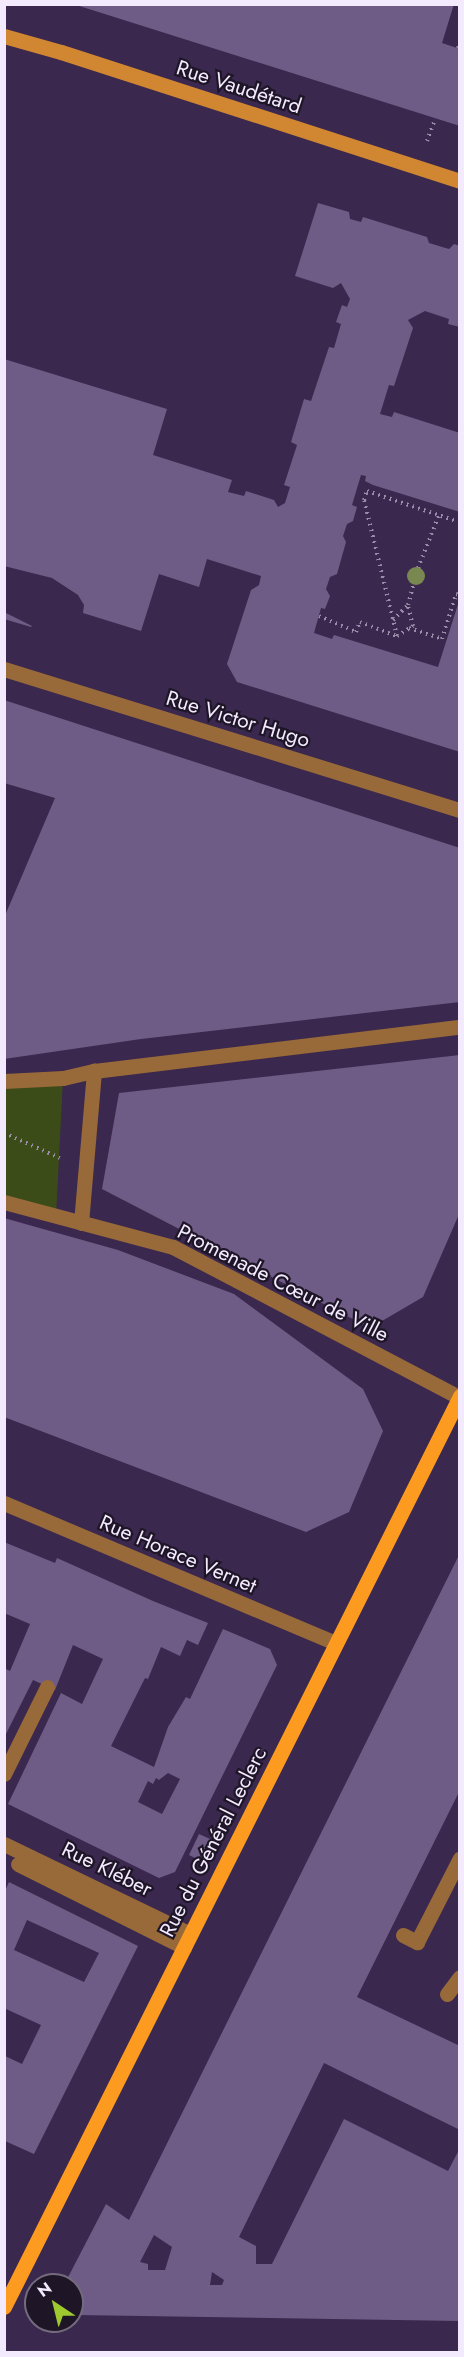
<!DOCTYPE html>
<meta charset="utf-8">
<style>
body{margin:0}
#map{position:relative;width:464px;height:2357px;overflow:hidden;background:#3a284e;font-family:Jost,sans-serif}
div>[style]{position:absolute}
.green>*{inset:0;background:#3c4c19}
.building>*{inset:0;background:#6f5c86}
.path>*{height:4px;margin-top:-2px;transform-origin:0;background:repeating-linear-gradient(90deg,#9a8da9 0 1.5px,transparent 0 6px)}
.lane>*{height:15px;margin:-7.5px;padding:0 7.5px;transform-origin:7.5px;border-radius:7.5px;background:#986939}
.street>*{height:15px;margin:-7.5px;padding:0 7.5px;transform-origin:7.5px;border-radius:7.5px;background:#986939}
.secondary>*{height:15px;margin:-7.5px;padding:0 7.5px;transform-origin:7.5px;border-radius:7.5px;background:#d18631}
.primary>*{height:15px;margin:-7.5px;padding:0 7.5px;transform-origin:7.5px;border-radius:7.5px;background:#fc9b1f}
.trees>*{width:18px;height:18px;margin:-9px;border-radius:50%;background:#798851}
span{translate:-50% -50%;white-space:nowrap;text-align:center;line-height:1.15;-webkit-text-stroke:4.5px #1e1627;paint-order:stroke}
.street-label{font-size:21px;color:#f3eafe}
.frame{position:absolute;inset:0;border:6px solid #f3eafe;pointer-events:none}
.north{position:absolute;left:24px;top:2273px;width:60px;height:60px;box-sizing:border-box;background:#1e1627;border:2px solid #736b7d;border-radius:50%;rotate:325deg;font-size:16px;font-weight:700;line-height:24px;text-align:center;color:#f3eafe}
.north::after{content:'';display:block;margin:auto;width:21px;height:27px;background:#9eca2f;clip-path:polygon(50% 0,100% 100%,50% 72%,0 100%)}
</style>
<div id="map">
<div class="green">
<i style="clip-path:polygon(63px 1078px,56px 1217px,5px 1202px,4px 1081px)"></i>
</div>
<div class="building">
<i style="clip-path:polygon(73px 4px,454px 4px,442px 43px,460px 49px,460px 126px)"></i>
<i style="clip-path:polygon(318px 203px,349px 212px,350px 219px,361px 222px,363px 217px,427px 237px,429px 243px,449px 249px,454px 244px,460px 246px,460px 327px,448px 324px,449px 319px,425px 311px,408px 320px,413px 328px,394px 386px,389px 385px,380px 414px,392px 417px,394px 412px,460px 433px,460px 512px,373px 485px,365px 481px,366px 476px,361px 475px,352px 505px,357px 507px,353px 521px,347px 524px,343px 536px,346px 542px,337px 574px,330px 577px,326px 589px,330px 596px,325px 609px,321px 608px,314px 633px,332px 639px,334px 635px,438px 667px,460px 598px,460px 752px,237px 682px,227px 664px,251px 590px,259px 585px,261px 576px,207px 559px,199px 587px,159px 574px,141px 631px,83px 613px,84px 605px,78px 595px,52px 578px,4px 566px,4px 359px,167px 409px,153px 455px,232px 480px,228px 492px,244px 496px,246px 491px,274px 500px,278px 507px,285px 503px,290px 487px,284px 485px,297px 445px,291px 442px,304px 399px,311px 401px,329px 347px,334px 348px,341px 324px,336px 322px,342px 305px,347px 307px,350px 299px,341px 283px,333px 288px,295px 276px)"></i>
<i style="clip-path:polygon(4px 612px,32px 626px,31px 627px,4px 619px)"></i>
<i style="clip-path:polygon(4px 700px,460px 848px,460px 1002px,141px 1039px,4px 1059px,4px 918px,55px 798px,4px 783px)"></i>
<i style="clip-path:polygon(460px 1055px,460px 1212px,423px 1297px,370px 1328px,102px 1189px,119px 1093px)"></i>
<i style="clip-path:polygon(4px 1218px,118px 1250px,234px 1294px,363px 1389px,383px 1431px,349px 1512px,306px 1532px,4px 1417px)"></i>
<i style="clip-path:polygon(evenodd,4px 1542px,55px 1563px,57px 1558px,153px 1601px,208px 1623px,198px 1645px,187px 1640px,180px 1656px,161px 1647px,148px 1679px,145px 1678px,111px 1746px,154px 1767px,168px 1727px,186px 1697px,190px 1699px,223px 1629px,270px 1649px,277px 1665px,175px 1872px,159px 1878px,8px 1804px,61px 1693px,82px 1704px,103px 1659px,73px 1645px,55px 1690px,33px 1680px,4px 1738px,4px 1668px,10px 1671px,30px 1624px,4px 1613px,4px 1542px,168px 1773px,180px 1779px,162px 1814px,138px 1802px,148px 1781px,153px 1784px,156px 1778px,159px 1780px,168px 1773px)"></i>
<i style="clip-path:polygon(evenodd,460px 1553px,460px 1790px,357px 1997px,460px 2046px,460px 2130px,324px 2063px,239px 2237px,256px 2246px,256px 2264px,272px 2264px,344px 2119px,448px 2171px,460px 2148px,460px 2321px,77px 2315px,72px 2307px,72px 2285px,64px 2285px,106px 2204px,129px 2220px,460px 1553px,154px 2235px,172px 2247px,165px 2270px,148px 2270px,148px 2264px,140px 2262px,154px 2235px,460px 1553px,212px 2272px,224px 2280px,222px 2285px,210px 2285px,212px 2272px)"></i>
<i style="clip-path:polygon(199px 1834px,210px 1839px,199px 1860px,189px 1855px)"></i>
<i style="clip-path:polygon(evenodd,9px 1882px,138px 1946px,34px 2154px,5px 2141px,5px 2056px,22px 2064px,41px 2025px,6px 2009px,4px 2013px,4px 1893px,9px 1882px,27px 1920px,99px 1953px,84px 1982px,14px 1950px,27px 1920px)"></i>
</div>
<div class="path">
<i style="left:458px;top:48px;width:6px;rotate:-72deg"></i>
<i style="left:427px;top:141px;width:23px;rotate:-70deg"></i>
<i style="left:414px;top:582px;width:6px;rotate:-18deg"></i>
<i style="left:420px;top:580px;width:5px;rotate:-68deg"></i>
<i style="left:422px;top:575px;width:8px;rotate:-120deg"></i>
<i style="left:319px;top:616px;width:40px;rotate:23.4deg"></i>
<i style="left:356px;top:632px;width:11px;rotate:-68deg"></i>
<i style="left:360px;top:622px;width:40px;rotate:21deg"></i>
<i style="left:397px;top:636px;width:140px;rotate:-103.6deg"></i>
<i style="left:364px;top:500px;width:9px;rotate:-72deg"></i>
<i style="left:367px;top:491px;width:94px;rotate:18.6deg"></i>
<i style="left:393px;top:620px;width:21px;rotate:-45deg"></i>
<i style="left:408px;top:605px;width:24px;rotate:-75deg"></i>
<i style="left:414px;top:582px;width:5px;rotate:-127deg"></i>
<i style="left:411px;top:578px;width:7px;rotate:-74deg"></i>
<i style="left:413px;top:571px;width:6px;rotate:-31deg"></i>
<i style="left:418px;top:568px;width:57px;rotate:-68.4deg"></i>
<i style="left:409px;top:628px;width:35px;rotate:18deg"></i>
<i style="left:442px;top:639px;width:47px;rotate:-72.7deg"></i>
<i style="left:456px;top:594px;width:4px;rotate:14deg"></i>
<i style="left:397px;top:636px;width:19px;rotate:-32deg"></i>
<i style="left:413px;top:626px;width:21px;rotate:-104deg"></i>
<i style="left:4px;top:1133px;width:61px;rotate:24.1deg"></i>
</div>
<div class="lane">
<i style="left:18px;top:1864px;width:186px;rotate:26.6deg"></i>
<i style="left:403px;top:1935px;width:16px;rotate:27deg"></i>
<i style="left:417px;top:1942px;width:94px;rotate:-62.9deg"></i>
<i style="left:447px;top:1994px;width:21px;rotate:-53deg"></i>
</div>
<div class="street">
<i style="left:4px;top:669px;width:477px;rotate:17.2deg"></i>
<i style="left:4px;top:1081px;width:59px;rotate:-2.9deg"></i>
<i style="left:63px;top:1078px;width:32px;rotate:-13deg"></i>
<i style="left:94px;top:1071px;width:369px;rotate:-6.9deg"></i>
<i style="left:4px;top:1202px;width:175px;rotate:14.9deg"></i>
<i style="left:173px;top:1247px;width:323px;rotate:27.7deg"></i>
<i style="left:81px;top:1223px;width:153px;rotate:-85.1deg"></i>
<i style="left:4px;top:1503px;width:359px;rotate:22.9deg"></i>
<i style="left:4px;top:1774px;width:97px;rotate:-63.7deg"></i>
<i style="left:4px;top:1844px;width:207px;rotate:25.8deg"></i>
</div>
<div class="secondary">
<i style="left:4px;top:36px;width:59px;rotate:15.7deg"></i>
<i style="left:61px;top:52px;width:419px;rotate:17.9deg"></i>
</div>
<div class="primary">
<i style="left:4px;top:2307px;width:1019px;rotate:-63.41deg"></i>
</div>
<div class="trees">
<i style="left:416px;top:576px"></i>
</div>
<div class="street-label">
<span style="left:239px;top:87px;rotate:18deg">Rue Vaudétard</span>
<span style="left:238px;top:719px;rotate:17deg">Rue Victor Hugo</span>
<span style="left:283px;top:1283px;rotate:27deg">Promenade Cœur de Ville</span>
<span style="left:178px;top:1554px;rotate:23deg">Rue Horace Vernet</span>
<span style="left:213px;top:1842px;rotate:-63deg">Rue du Général Leclerc</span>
<span style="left:107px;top:1869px;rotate:26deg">Rue Kléber</span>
</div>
<div class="frame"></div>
<div class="north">N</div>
</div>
